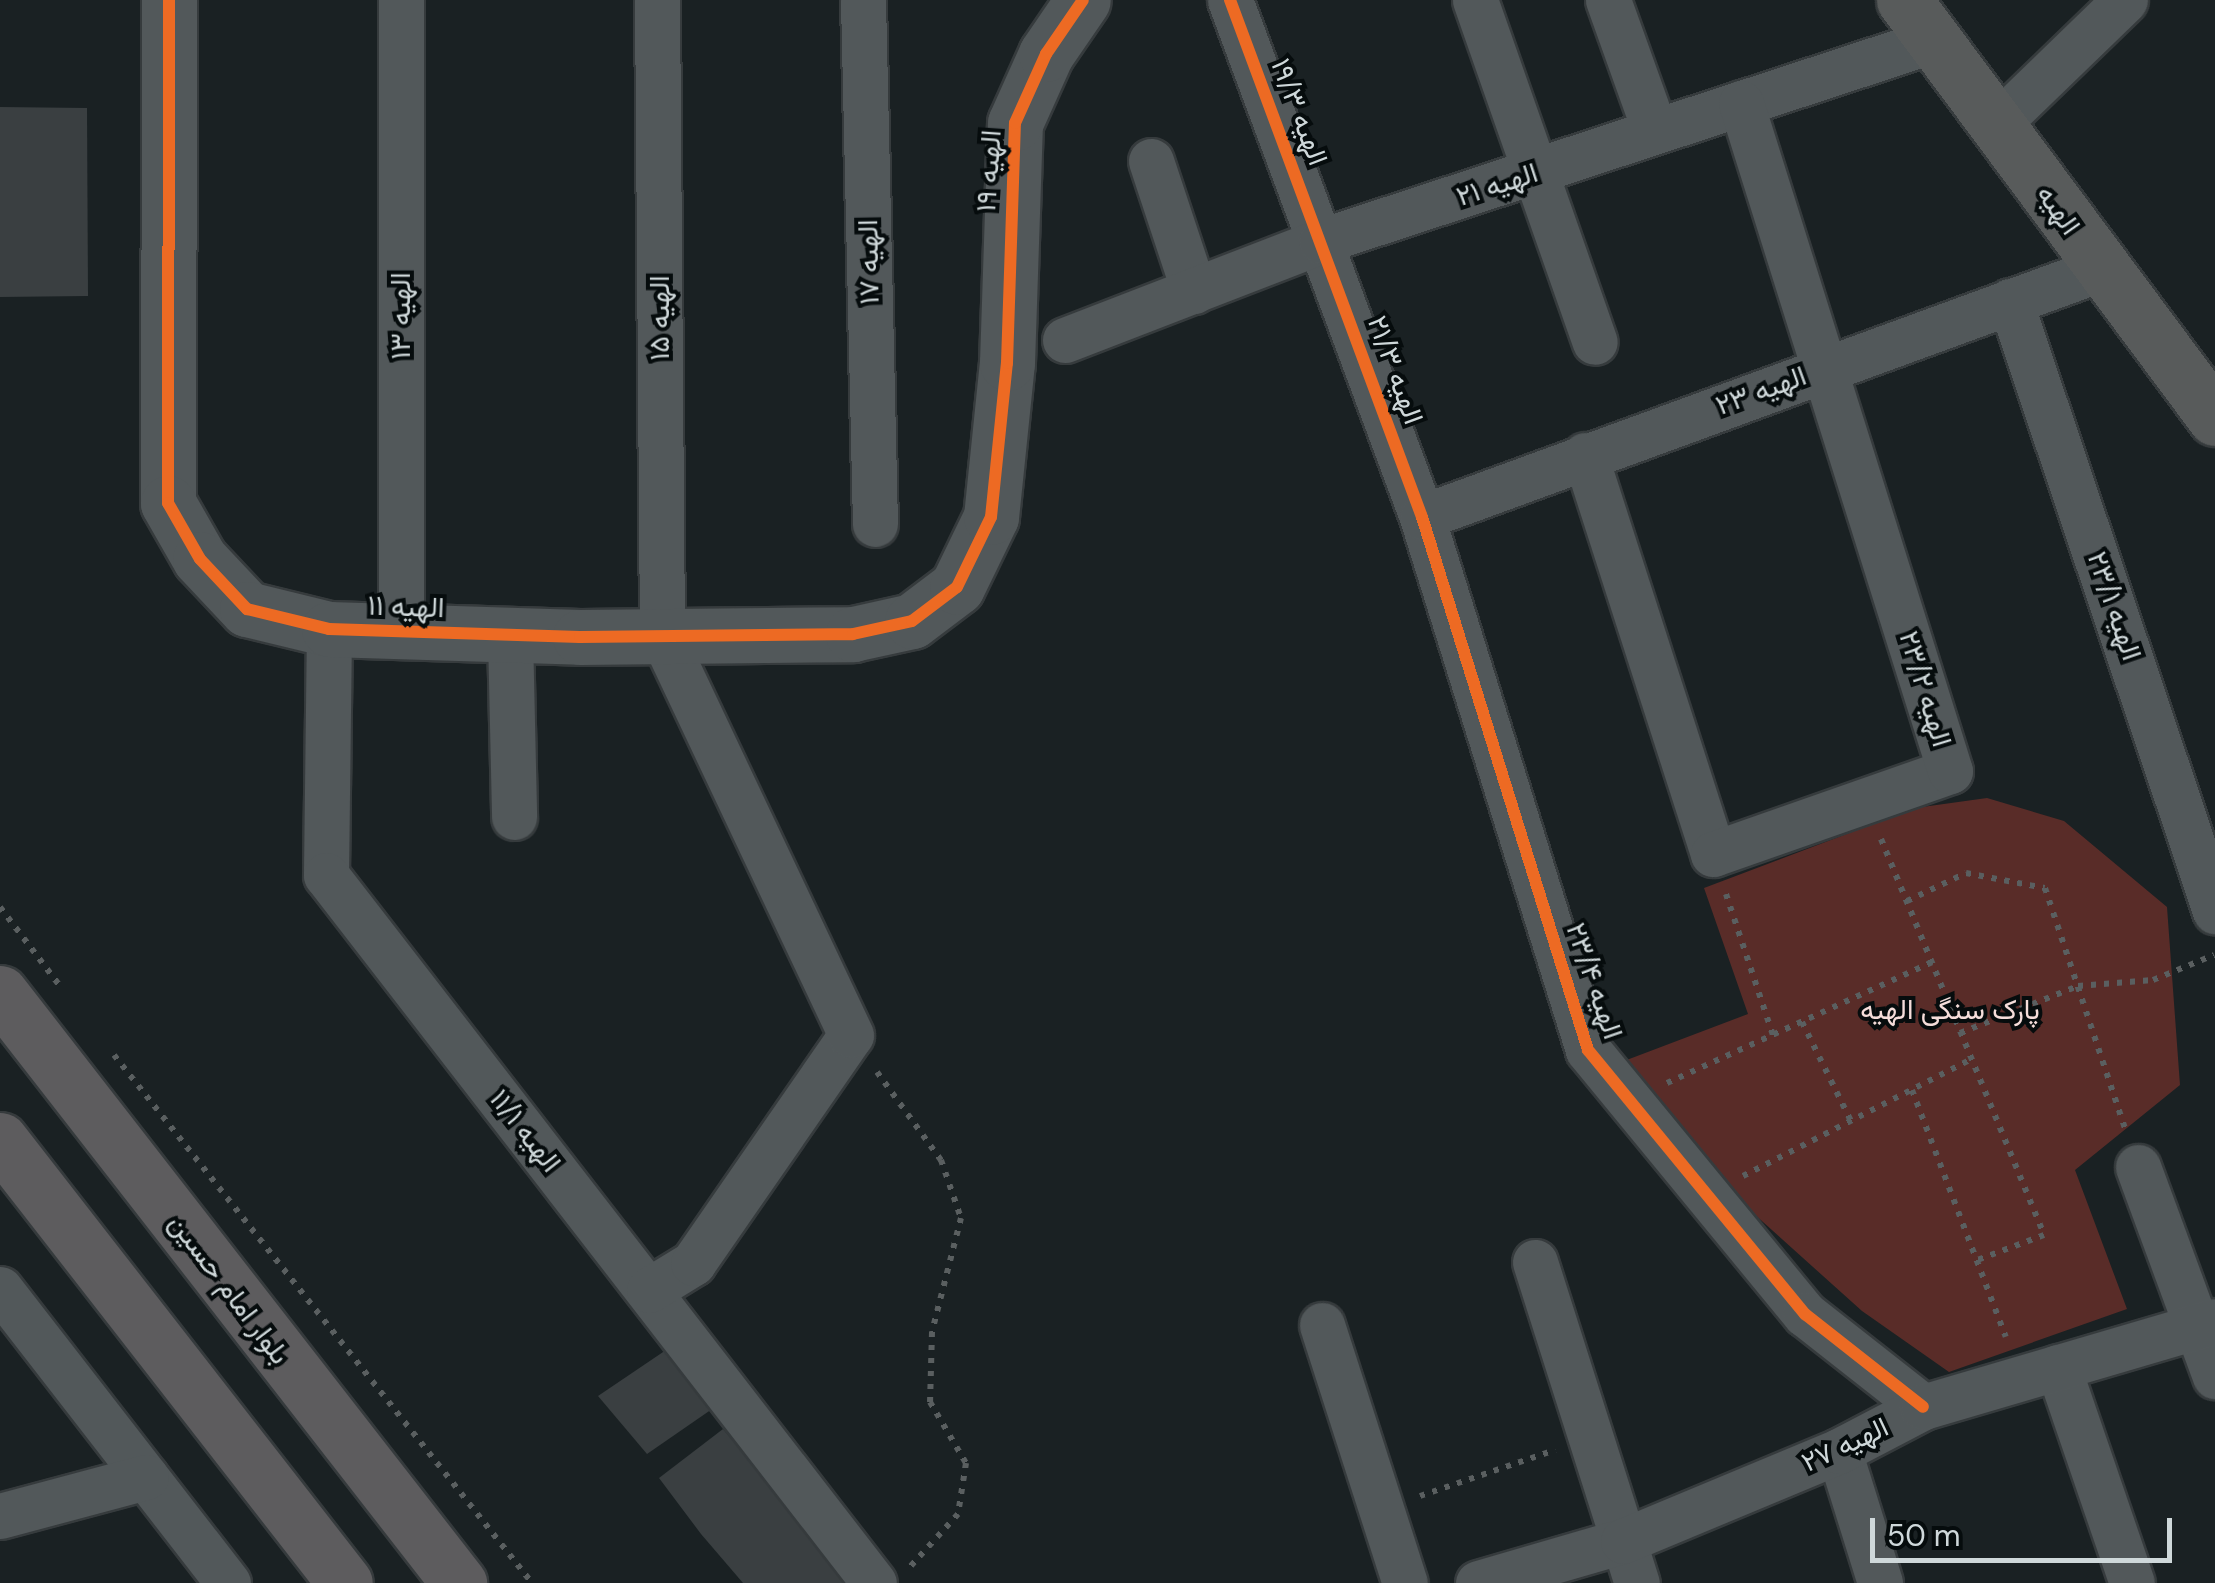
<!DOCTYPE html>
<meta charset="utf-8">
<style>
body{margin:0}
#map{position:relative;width:2215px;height:1583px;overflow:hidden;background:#1a2123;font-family:"DM Sans",Vazirmatn,sans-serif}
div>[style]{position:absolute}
.green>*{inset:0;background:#592c28}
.building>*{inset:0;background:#3a3f41}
.path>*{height:6px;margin-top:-3px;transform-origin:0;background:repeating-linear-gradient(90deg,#5a5f60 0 5px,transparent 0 13px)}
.roads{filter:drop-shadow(2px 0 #363b3d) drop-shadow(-2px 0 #363b3d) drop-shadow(0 2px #363b3d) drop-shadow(0 -2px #363b3d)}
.minor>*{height:45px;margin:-22.5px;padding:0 22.5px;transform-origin:22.5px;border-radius:22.5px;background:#52585a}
.tertiary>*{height:55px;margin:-27.5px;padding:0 27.5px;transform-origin:27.5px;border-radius:27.5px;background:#52585a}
.secondary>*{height:55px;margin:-27.5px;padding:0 27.5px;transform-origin:27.5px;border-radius:27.5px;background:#585b5b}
.primary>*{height:55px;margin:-27.5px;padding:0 27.5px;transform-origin:27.5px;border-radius:27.5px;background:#5d5c5e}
.cycleway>*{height:12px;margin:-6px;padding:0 6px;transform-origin:6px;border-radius:6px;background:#ed6a23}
span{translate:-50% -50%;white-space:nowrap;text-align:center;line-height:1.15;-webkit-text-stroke:8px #060c0d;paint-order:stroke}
.street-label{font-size:28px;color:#cfd8da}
.park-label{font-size:28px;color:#f5ddda}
.scale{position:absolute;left:1870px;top:1518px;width:302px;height:45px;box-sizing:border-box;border:5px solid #cfd8da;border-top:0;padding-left:12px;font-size:30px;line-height:35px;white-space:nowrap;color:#cfd8da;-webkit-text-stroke:8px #060c0d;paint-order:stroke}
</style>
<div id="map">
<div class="green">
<i style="clip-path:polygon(1987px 798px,2064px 821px,2167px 907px,2180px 1085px,2075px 1170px,2127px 1309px,1949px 1372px,1862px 1311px,1705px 1170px,1624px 1061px,1748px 1014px,1704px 888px,1915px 808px)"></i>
</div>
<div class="building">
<i style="clip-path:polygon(0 107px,87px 108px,88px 296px,0 297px)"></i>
<i style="clip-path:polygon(669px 1348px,715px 1407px,647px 1454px,598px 1396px)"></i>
<i style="clip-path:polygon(723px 1429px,769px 1484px,848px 1583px,743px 1583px,701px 1534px,659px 1478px)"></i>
</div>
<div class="path">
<i style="left:1881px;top:839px;width:428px;rotate:67.6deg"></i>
<i style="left:2044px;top:1235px;width:72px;rotate:159.5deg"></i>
<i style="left:1726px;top:894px;width:149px;rotate:71.6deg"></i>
<i style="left:1907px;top:901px;width:65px;rotate:-25.4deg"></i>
<i style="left:1966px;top:873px;width:80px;rotate:10.8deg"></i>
<i style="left:2045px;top:888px;width:253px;rotate:71.6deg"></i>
<i style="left:0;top:907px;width:99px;rotate:52.8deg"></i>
<i style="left:1802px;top:1022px;width:110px;rotate:63.7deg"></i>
<i style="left:1960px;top:1033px;width:127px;rotate:-21.7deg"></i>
<i style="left:2078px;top:986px;width:75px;rotate:-4.6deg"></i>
<i style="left:2153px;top:980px;width:66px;rotate:-22.3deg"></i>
<i style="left:114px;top:1055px;width:673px;rotate:51.63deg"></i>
<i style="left:877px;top:1072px;width:109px;rotate:54deg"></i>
<i style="left:941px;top:1160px;width:61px;rotate:71deg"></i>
<i style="left:961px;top:1218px;width:118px;rotate:104.3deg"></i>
<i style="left:932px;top:1332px;width:70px;rotate:91.6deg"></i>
<i style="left:930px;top:1402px;width:71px;rotate:59.5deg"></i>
<i style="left:966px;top:1463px;width:52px;rotate:98.9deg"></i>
<i style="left:958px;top:1514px;width:72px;rotate:132.2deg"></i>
<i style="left:1667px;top:1083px;width:291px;rotate:-24.5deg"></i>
<i style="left:1912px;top:1090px;width:264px;rotate:69.2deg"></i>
<i style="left:1743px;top:1176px;width:257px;rotate:-27.1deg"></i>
<i style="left:1420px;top:1496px;width:143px;rotate:-18.8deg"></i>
</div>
<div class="roads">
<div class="minor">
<i style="left:401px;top:0;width:631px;rotate:90deg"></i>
<i style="left:863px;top:0;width:524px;rotate:88.69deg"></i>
<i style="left:1230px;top:0;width:552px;rotate:69.63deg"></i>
<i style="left:1422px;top:517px;width:558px;rotate:72.7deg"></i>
<i style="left:1588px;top:1050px;width:342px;rotate:50.6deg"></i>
<i style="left:1805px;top:1314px;width:150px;rotate:38.2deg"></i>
<i style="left:1475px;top:0;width:362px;rotate:70.7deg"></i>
<i style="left:1608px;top:0;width:139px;rotate:70.3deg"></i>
<i style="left:1997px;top:124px;width:178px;rotate:-44.1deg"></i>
<i style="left:1151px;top:161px;width:137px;rotate:71.7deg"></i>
<i style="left:2010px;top:301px;width:644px;rotate:71.42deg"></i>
<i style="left:1065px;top:340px;width:274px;rotate:-21.1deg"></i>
<i style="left:1321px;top:241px;width:645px;rotate:-18.15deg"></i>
<i style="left:1585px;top:455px;width:419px;rotate:72.2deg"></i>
<i style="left:1713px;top:854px;width:251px;rotate:-19.3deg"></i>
<i style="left:1950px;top:771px;width:700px;rotate:-107.37deg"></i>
<i style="left:1422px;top:517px;width:722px;rotate:-20.09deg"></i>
<i style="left:329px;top:629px;width:246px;rotate:90.7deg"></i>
<i style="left:326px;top:875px;width:895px;rotate:52.26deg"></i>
<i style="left:510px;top:635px;width:182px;rotate:88.7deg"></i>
<i style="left:2138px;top:1167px;width:223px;rotate:69.8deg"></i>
<i style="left:1535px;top:1262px;width:337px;rotate:72.4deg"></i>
<i style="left:0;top:1289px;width:372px;rotate:52.2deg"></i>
<i style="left:649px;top:1290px;width:52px;rotate:-31.5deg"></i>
<i style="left:693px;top:1263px;width:277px;rotate:-55.3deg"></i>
<i style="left:851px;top:1035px;width:441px;rotate:-115.3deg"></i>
<i style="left:662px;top:636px;width:636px;rotate:-90.45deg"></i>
<i style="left:1322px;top:1325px;width:271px;rotate:72.2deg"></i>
<i style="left:2058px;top:1367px;width:228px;rotate:71.1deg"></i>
<i style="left:1839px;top:1451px;width:138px;rotate:72.7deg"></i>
<i style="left:0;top:1516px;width:151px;rotate:-15deg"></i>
<i style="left:1478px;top:1583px;width:151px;rotate:-16.2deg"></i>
<i style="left:1623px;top:1541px;width:234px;rotate:-22.6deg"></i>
<i style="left:1839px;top:1451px;width:95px;rotate:-27.6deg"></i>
<i style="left:1923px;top:1407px;width:304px;rotate:-16.4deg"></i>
</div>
<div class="tertiary">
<i style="left:169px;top:0;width:503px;rotate:90.11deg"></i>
<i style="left:168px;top:503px;width:64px;rotate:60.3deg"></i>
<i style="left:200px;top:559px;width:69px;rotate:46.8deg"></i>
<i style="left:247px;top:609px;width:84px;rotate:13.7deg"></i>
<i style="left:329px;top:629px;width:251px;rotate:1.8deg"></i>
<i style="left:580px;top:637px;width:273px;rotate:-0.6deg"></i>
<i style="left:853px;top:634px;width:60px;rotate:-12.4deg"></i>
<i style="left:912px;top:621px;width:56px;rotate:-37.1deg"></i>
<i style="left:957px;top:587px;width:78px;rotate:-64.1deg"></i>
<i style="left:991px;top:517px;width:155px;rotate:-84.1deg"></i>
<i style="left:1007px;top:363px;width:240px;rotate:-88.1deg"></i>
<i style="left:1015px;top:123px;width:76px;rotate:-65.8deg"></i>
<i style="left:1046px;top:54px;width:65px;rotate:-55.6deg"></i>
</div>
<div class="secondary">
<i style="left:1904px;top:0;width:521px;rotate:53.35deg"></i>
</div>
<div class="primary">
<i style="left:0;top:993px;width:748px;rotate:52.12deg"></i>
<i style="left:0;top:1140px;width:561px;rotate:52.09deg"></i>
</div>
</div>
<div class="cycleway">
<i style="left:169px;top:0;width:503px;rotate:90.11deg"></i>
<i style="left:168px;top:503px;width:64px;rotate:60.3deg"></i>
<i style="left:200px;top:559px;width:69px;rotate:46.8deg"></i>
<i style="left:247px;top:609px;width:84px;rotate:13.7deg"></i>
<i style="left:329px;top:629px;width:251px;rotate:1.8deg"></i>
<i style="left:580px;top:637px;width:273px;rotate:-0.6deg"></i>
<i style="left:853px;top:634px;width:60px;rotate:-12.4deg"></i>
<i style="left:912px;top:621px;width:56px;rotate:-37.1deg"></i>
<i style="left:957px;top:587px;width:78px;rotate:-64.1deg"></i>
<i style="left:991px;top:517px;width:155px;rotate:-84.1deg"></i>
<i style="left:1007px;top:363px;width:240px;rotate:-88.1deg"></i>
<i style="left:1015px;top:123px;width:76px;rotate:-65.8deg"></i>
<i style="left:1046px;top:54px;width:65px;rotate:-55.6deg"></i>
<i style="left:1230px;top:0;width:552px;rotate:69.63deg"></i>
<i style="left:1422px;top:517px;width:558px;rotate:72.7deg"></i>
<i style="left:1588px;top:1050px;width:342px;rotate:50.6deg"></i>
<i style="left:1805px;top:1314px;width:150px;rotate:38.2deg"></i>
</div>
<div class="street-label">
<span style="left:1299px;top:112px;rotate:69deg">الهیه ۱۹/۳</span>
<span style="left:989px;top:171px;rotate:-86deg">الهیه ۱۹</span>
<span style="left:1497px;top:185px;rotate:-18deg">الهیه ۲۱</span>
<span style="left:2058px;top:210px;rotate:55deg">الهیه</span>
<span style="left:869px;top:262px;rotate:-91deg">الهیه ۱۷</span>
<span style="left:401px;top:316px;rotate:-90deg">الهیه ۱۳</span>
<span style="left:660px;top:318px;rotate:-90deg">الهیه ۱۵</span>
<span style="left:1395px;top:370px;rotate:70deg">الهیه ۲۱/۳</span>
<span style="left:1761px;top:391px;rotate:-20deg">الهیه ۲۳</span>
<span style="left:2114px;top:606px;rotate:71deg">الهیه ۲۳/۱</span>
<span style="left:406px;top:607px;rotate:2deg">الهیه ۱۱</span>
<span style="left:1925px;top:689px;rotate:73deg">الهیه ۲۳/۲</span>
<span style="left:1594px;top:981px;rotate:71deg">الهیه ۲۳/۴</span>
<span style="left:525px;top:1131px;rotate:52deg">الهیه ۱۱/۱</span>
<span style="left:229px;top:1289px;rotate:53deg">بلوار امام حسین</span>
<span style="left:1845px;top:1445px;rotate:-25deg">الهیه ۲۷</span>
</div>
<div class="park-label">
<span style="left:1950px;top:1010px">پارک سنگی الهیه</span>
</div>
<div class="scale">50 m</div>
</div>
